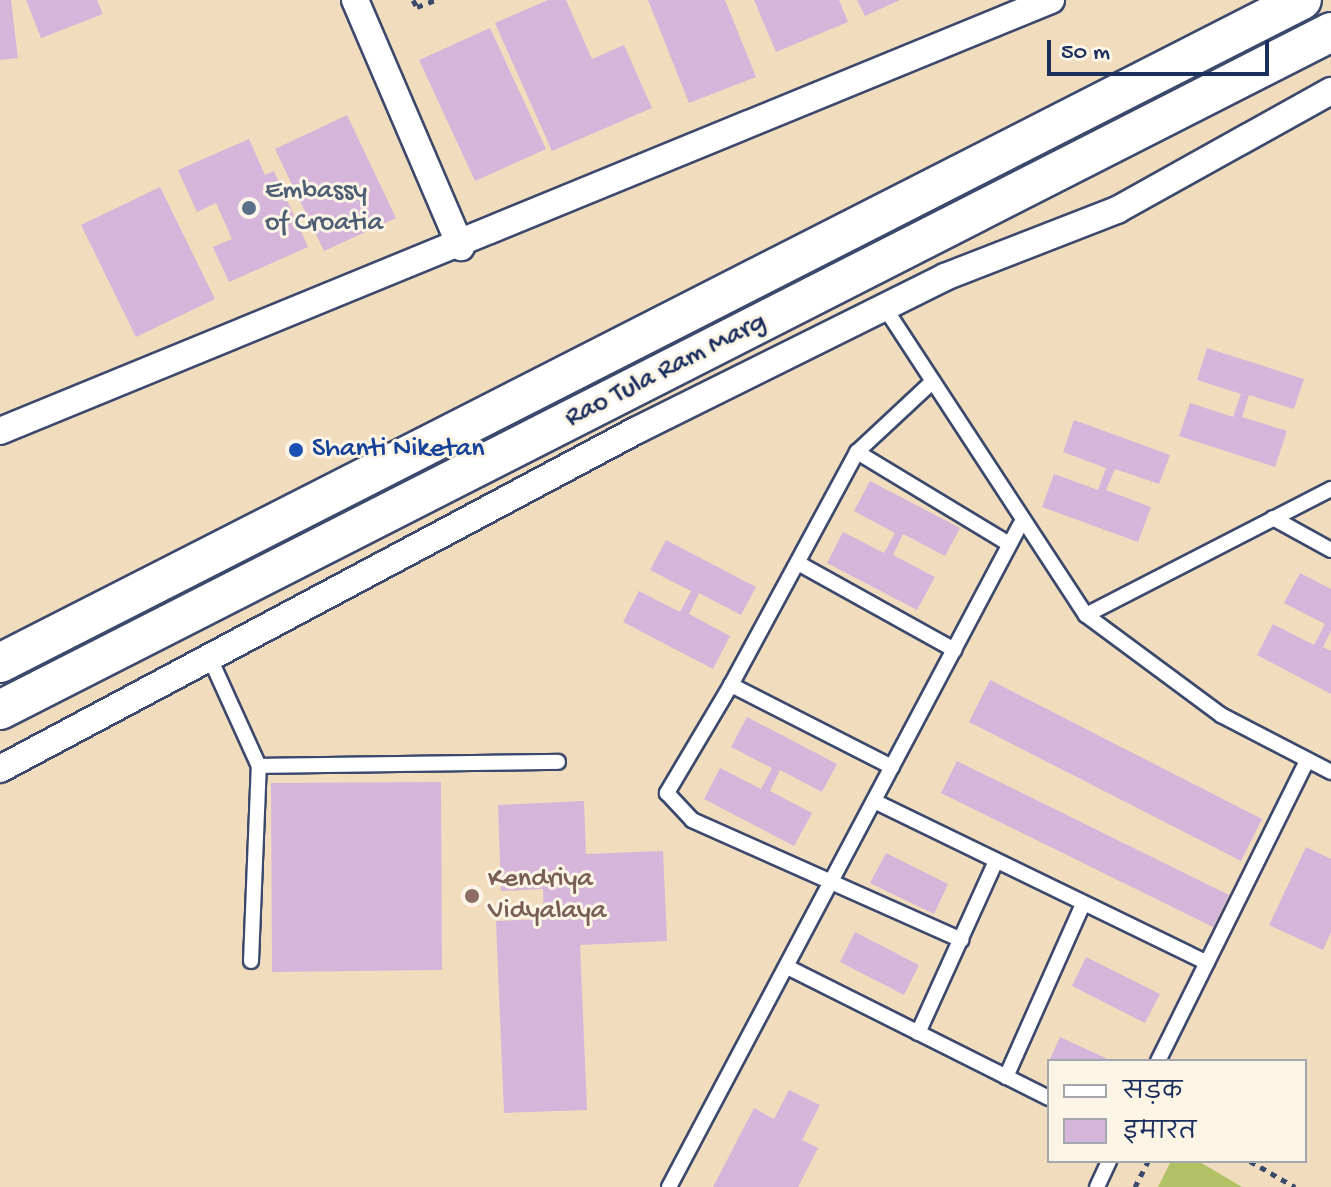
<!DOCTYPE html>
<meta charset="utf-8">
<style>
body{margin:0}
#map{position:relative;width:1331px;height:1187px;overflow:hidden;background:#f1ddbe;font-family:"Gochi Hand","Playpen Sans Deva",sans-serif}
div>[style]{position:absolute}
.green>*{inset:0;background:#b1c163}
.building>*{inset:0;background:#d5b5da}
.path>*{height:5px;margin-top:-2.5px;transform-origin:0;background:repeating-linear-gradient(90deg,#3b496c 0 6px,transparent 0 12px)}
.roads{filter:drop-shadow(2px 0 #3b496c) drop-shadow(-2px 0 #3b496c) drop-shadow(0 2px #3b496c) drop-shadow(0 -2px #3b496c)}
.lane>*{height:14px;margin:-7px;padding:0 7px;transform-origin:7px;border-radius:7px;background:#fff}
.street>*{height:26px;margin:-13px;padding:0 13px;transform-origin:13px;border-radius:13px;background:#fff}
.secondary>*{height:38px;margin:-19px;padding:0 19px;transform-origin:19px;border-radius:19px;background:#fff}
.dots>*{width:22px;height:22px;translate:-50% -50%;box-sizing:border-box;border:4px solid #fcf5e5;border-radius:50%}
span{translate:-50% -50%;white-space:nowrap;text-align:center;line-height:1.15;-webkit-text-stroke:6px #fcf5e5;paint-order:stroke}
.service-label{font-size:28px;color:#4e5e75}
.left{translate:0 -50%;text-align:left}
.street-label{font-size:28px;color:#1b2f5e}
.transit-label{font-size:28px;color:#164399}
.education-label{font-size:28px;color:#785e54}
.legend{position:absolute;left:1047px;top:1059px;width:260px;height:104px;box-sizing:border-box;background:#fcf5e5;border:2px solid #a2a6af;margin:0;padding:10px 14px;list-style:none;font-size:24px;color:#1b2f5e}
.legend li{display:flex;align-items:center;gap:16px;height:40px}
.legend b{width:40px;border:2px solid #a2a6af}
.scale{position:absolute;left:1047px;top:40px;width:222px;height:36px;box-sizing:border-box;border:4px solid #1b2f5e;border-top:0;padding-left:10px;font-size:24px;line-height:28px;white-space:nowrap;color:#1b2f5e;-webkit-text-stroke:6px #fcf5e5;paint-order:stroke}
</style>
<div id="map">
<div class="green">
<i style="clip-path:polygon(1171px 1161px,1198px 1161px,1242px 1187px,1158px 1187px)"></i>
</div>
<div class="building">
<i style="clip-path:polygon(0 0,11px 0,18px 58px,0 60px)"></i>
<i style="clip-path:polygon(26px 0,97px 0,103px 14px,41px 38px)"></i>
<i style="clip-path:polygon(548px 0,566px 0,592px 59px,624px 45px,652px 108px,552px 151px,495px 23px)"></i>
<i style="clip-path:polygon(648px 0,725px 0,756px 77px,689px 103px)"></i>
<i style="clip-path:polygon(754px 0,839px 0,848px 22px,776px 52px)"></i>
<i style="clip-path:polygon(857px 0,900px 0,865px 16px)"></i>
<i style="clip-path:polygon(490px 28px,546px 149px,475px 181px,419px 60px)"></i>
<i style="clip-path:polygon(347px 115px,396px 218px,324px 251px,275px 149px)"></i>
<i style="clip-path:polygon(249px 139px,265px 175px,274px 171px,308px 247px,229px 282px,213px 247px,232px 239px,216px 203px,197px 212px,178px 170px)"></i>
<i style="clip-path:polygon(160px 187px,215px 299px,136px 337px,81px 225px)"></i>
<i style="clip-path:polygon(1207px 348px,1304px 379px,1294px 409px,1249px 395px,1242px 417px,1287px 431px,1275px 467px,1179px 436px,1190px 403px,1233px 417px,1241px 394px,1197px 380px)"></i>
<i style="clip-path:polygon(1074px 420px,1170px 455px,1159px 484px,1115px 469px,1106px 490px,1151px 507px,1138px 542px,1042px 507px,1054px 474px,1098px 490px,1106px 468px,1063px 452px)"></i>
<i style="clip-path:polygon(870px 481px,960px 528px,945px 556px,903px 534px,893px 555px,935px 577px,917px 610px,827px 563px,843px 532px,884px 553px,895px 533px,854px 511px)"></i>
<i style="clip-path:polygon(666px 540px,756px 587px,741px 615px,699px 593px,689px 614px,730px 636px,713px 669px,623px 622px,639px 591px,680px 612px,691px 591px,650px 570px)"></i>
<i style="clip-path:polygon(1300px 573px,1331px 589px,1331px 631px,1323px 647px,1331px 651px,1331px 694px,1257px 655px,1273px 624px,1314px 645px,1325px 624px,1284px 603px)"></i>
<i style="clip-path:polygon(990px 680px,1262px 819px,1241px 861px,969px 722px)"></i>
<i style="clip-path:polygon(747px 717px,837px 764px,822px 792px,780px 770px,770px 791px,812px 813px,794px 846px,704px 799px,720px 768px,761px 789px,772px 768px,731px 747px)"></i>
<i style="clip-path:polygon(957px 761px,1229px 895px,1213px 927px,941px 793px)"></i>
<i style="clip-path:polygon(441px 782px,442px 970px,272px 972px,271px 783px)"></i>
<i style="clip-path:polygon(584px 801px,586px 854px,663px 851px,667px 941px,580px 945px,587px 1110px,504px 1113px,496px 921px,544px 919px,543px 889px,501px 891px,498px 805px)"></i>
<i style="clip-path:polygon(1306px 847px,1331px 859px,1331px 932px,1323px 950px,1269px 925px)"></i>
<i style="clip-path:polygon(886px 853px,948px 884px,934px 914px,870px 883px)"></i>
<i style="clip-path:polygon(855px 932px,919px 965px,904px 995px,840px 962px)"></i>
<i style="clip-path:polygon(1086px 957px,1160px 994px,1145px 1023px,1072px 986px)"></i>
<i style="clip-path:polygon(1060px 1037px,1112px 1061px,1049px 1061px,1045px 1070px)"></i>
<i style="clip-path:polygon(789px 1090px,820px 1105px,802px 1140px,818px 1148px,798px 1187px,713px 1187px,754px 1108px,774px 1119px)"></i>
</div>
<div class="path">
<i style="left:413px;top:0;width:8px;rotate:60deg"></i>
<i style="left:417px;top:7px;width:19px;rotate:-21deg"></i>
<i style="left:1250px;top:1161px;width:52px;rotate:30deg"></i>
<i style="left:1135px;top:1187px;width:29px;rotate:-63deg"></i>
</div>
<div class="roads">
<div class="lane">
<i style="left:885px;top:308px;width:367px;rotate:56.8deg"></i>
<i style="left:1086px;top:615px;width:168px;rotate:36.5deg"></i>
<i style="left:1221px;top:715px;width:124px;rotate:27.4deg"></i>
<i style="left:857px;top:452px;width:101px;rotate:-43deg"></i>
<i style="left:1273px;top:518px;width:66px;rotate:28.9deg"></i>
<i style="left:798px;top:563px;width:179px;rotate:29.1deg"></i>
<i style="left:1086px;top:615px;width:276px;rotate:-27.2deg"></i>
<i style="left:209px;top:656px;width:121px;rotate:65.6deg"></i>
<i style="left:259px;top:766px;width:299px;rotate:-0.8deg"></i>
<i style="left:731px;top:685px;width:126px;rotate:120.7deg"></i>
<i style="left:667px;top:793px;width:37px;rotate:47deg"></i>
<i style="left:692px;top:820px;width:295px;rotate:24deg"></i>
<i style="left:892px;top:767px;width:181px;rotate:-153deg"></i>
<i style="left:731px;top:685px;width:265px;rotate:-61.6deg"></i>
<i style="left:857px;top:452px;width:178px;rotate:31.2deg"></i>
<i style="left:874px;top:801px;width:370px;rotate:25.9deg"></i>
<i style="left:251px;top:961px;width:195px;rotate:-87.7deg"></i>
<i style="left:787px;top:967px;width:293px;rotate:26.6deg"></i>
<i style="left:918px;top:1033px;width:187px;rotate:-65.6deg"></i>
<i style="left:1158px;top:1061px;width:333px;rotate:-63.6deg"></i>
<i style="left:1006px;top:1077px;width:189px;rotate:-66deg"></i>
<i style="left:669px;top:1187px;width:749px;rotate:-62.07deg"></i>
<i style="left:1097px;top:1187px;width:29px;rotate:-65deg"></i>
</div>
<div class="street">
<i style="left:355px;top:0;width:269px;rotate:66.8deg"></i>
<i style="left:0;top:431px;width:1136px;rotate:-22.3deg"></i>
<i style="left:0;top:769px;width:722px;rotate:-28.02deg"></i>
<i style="left:637px;top:430px;width:344px;rotate:-26.4deg"></i>
<i style="left:945px;top:277px;width:185px;rotate:-21.3deg"></i>
<i style="left:1117px;top:210px;width:245px;rotate:-29.1deg"></i>
</div>
<div class="secondary">
<i style="left:0;top:663px;width:1461px;rotate:-26.99deg"></i>
<i style="left:0;top:710px;width:1494px;rotate:-26.99deg"></i>
</div>
</div>
<div class="dots">
<i style="left:249px;top:208px;background:#5c6f8a"></i>
<i style="left:296px;top:450px;background:#1a4fb4"></i>
<i style="left:472px;top:896px;background:#8d6e63"></i>
</div>
<div class="service-label">
<span class="left" style="left:265px;top:208px">Embassy<br>of Croatia</span>
</div>
<div class="street-label">
<span style="left:666px;top:371px;rotate:-27deg">Rao Tula Ram Marg</span>
</div>
<div class="transit-label">
<span class="left" style="left:312px;top:450px">Shanti Niketan</span>
</div>
<div class="education-label">
<span class="left" style="left:488px;top:896px">Kendriya<br>Vidyalaya</span>
</div>
<ul class="legend">
<li><b style="height:10px;background:#fff"></b>सड़क</li>
<li><b style="height:22px;background:#d5b5da"></b>इमारत</li>
</ul>
<div class="scale">50 m</div>
</div>
